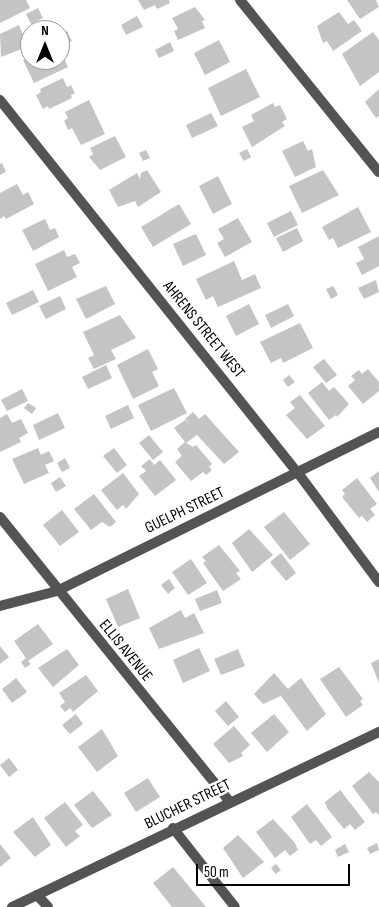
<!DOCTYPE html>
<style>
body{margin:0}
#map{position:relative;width:379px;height:907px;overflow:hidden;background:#fff;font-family:"Sofia Sans Condensed",sans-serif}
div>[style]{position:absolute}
.building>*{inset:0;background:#c4c4c4}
.lane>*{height:10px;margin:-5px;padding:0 5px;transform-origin:5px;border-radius:5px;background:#545454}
.street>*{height:10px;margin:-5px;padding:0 5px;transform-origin:5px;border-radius:5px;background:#545454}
span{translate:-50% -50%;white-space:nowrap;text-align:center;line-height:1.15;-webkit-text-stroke:5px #fff;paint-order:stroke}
.street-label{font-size:16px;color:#000}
.north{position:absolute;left:20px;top:20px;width:50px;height:50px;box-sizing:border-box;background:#fff;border:1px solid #999;border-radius:50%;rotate:0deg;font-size:14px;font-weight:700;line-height:20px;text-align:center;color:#000}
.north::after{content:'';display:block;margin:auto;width:18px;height:22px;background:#000;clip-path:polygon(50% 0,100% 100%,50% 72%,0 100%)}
.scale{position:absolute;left:196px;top:864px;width:154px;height:22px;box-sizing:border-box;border:2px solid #000;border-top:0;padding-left:6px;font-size:15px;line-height:18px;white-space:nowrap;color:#000;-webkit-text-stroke:4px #fff;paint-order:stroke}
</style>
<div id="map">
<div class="building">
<i style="clip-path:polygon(0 0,26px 0,30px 8px,0 23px)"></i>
<i style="clip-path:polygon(138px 0,169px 0,170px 3px,157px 9px,155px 5px,144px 10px)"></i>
<i style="clip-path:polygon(347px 0,376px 0,379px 7px,360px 19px)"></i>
<i style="clip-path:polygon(195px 7px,205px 20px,202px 21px,205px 28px,178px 40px,174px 31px,178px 29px,172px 18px)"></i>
<i style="clip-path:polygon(38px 8px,43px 18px,31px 24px,26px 14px)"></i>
<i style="clip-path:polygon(339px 12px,348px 24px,354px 20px,362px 31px,333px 51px,327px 41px,323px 43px,317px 26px)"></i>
<i style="clip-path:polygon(137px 16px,143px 27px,126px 35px,121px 25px)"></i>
<i style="clip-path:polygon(19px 25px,24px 37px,30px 34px,29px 46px,1px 57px,0 34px)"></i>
<i style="clip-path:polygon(67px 31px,72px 41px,61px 46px,60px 34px)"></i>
<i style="clip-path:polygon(373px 32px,379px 40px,379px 72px,360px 86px,342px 54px)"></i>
<i style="clip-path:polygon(219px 40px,230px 62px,205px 75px,194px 53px)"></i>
<i style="clip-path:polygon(170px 42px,174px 51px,159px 58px,155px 50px)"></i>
<i style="clip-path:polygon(60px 50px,68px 67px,34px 83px,23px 60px,30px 57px,30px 60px,60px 60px)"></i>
<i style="clip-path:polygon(246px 69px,260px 97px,221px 116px,208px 88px)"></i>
<i style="clip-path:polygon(63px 78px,67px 87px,71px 85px,75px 93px,71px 95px,72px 98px,49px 109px,48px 106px,43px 109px,36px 95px,41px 92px,40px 89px)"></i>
<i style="clip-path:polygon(379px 89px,379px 116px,376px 118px,365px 102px)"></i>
<i style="clip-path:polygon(89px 100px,105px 134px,81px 145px,72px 128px,68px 130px,64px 121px,68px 118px,65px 112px)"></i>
<i style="clip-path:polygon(273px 103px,275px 107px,280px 105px,287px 119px,282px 122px,285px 126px,252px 147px,242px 127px,254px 121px,251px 115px)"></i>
<i style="clip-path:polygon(211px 113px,218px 126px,192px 138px,186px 125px)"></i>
<i style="clip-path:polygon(115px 136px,126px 157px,100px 170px,89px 157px,93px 154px,90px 148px)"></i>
<i style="clip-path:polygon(303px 141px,308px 151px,312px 149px,316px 167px,295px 177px,282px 151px)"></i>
<i style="clip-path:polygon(247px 149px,251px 157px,244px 161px,239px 153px)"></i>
<i style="clip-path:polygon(146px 150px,150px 158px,143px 161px,139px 153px)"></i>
<i style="clip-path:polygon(2px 163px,6px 172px,0 175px,0 164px)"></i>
<i style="clip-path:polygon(147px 170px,161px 192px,138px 207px,135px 201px,118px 207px,109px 190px,137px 173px,140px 179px,141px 173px)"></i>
<i style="clip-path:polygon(323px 170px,339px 195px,302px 213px,289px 186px)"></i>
<i style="clip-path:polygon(218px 176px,232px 204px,213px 214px,199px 186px)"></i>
<i style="clip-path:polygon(17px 184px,23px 195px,28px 192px,34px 204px,6px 219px,4px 216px,0 219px,0 193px)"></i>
<i style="clip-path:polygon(179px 204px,191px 224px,153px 247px,141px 227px)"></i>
<i style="clip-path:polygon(358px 207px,371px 232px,338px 248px,333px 238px,329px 240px,322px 227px)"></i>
<i style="clip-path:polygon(291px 211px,298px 225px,274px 237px,267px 223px)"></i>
<i style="clip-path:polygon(238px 218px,252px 242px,225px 257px,217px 243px,224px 239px,218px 229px)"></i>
<i style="clip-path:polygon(45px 219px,50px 230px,55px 228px,59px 237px,33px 251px,22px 230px)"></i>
<i style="clip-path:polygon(297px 228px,303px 241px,283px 252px,276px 238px)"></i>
<i style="clip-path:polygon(196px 234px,206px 255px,183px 266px,173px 244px)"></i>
<i style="clip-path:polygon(379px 236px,379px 266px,362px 275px,356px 263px,364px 259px,358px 247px)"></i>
<i style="clip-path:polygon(64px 250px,67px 257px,75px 254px,80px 263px,72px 267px,77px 277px,48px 291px,35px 264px)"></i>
<i style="clip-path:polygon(234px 261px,242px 280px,255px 274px,261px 288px,218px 307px,213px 296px,206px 300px,196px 279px)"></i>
<i style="clip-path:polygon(376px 280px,379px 292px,364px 299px,358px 288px)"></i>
<i style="clip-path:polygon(106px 286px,115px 304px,86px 319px,76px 299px)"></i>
<i style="clip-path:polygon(333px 286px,338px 295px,331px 299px,326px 289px)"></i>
<i style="clip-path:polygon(33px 290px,39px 302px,12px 315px,6px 303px)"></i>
<i style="clip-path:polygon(60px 296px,66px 309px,46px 319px,39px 306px)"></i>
<i style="clip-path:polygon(249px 304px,259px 324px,236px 336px,226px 316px)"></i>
<i style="clip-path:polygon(288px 304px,294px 316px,271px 328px,265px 315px)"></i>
<i style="clip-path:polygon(120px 315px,136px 338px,111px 350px,116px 359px,94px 369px,88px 358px,94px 355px,83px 332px)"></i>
<i style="clip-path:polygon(300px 323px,313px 348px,283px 363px,281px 358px,271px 363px,260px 342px)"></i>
<i style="clip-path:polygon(148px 349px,158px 369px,152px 372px,159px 386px,133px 399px,117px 365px)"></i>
<i style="clip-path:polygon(324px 359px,337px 375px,326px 383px,313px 367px)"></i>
<i style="clip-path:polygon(106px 365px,112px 378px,88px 389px,82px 377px)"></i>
<i style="clip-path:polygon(368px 369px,379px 382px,379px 391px,363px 404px,348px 386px,355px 380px,351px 376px,359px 370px,362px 374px)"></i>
<i style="clip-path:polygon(289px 375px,295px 382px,288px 387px,283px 380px)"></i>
<i style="clip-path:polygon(322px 382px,329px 391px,334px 387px,349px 404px,337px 417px,336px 415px,329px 420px,308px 393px)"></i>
<i style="clip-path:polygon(174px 388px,187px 413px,151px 431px,138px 405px)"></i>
<i style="clip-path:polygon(22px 389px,28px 401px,7px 411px,1px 400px)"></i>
<i style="clip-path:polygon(300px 395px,325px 426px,307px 439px,286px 415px,295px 408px,290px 402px)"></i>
<i style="clip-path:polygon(28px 403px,36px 408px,32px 414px,24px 408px)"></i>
<i style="clip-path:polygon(128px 405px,134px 418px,111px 429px,105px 416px)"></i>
<i style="clip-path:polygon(193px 412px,199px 419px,205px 414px,239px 452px,224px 464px,197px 435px,186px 443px,193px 447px,196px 445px,212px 464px,209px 467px,212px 470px,206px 475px,203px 472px,191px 481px,175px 462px,182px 456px,177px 449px,185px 442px,174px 428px,185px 420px,191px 426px,185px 419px)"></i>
<i style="clip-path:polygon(58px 413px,65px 428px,39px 440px,33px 425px)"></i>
<i style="clip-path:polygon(7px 414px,12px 423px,21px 419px,28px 433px,19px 438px,21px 442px,0 452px,0 418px)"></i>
<i style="clip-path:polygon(149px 435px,163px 452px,153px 460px,139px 443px)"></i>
<i style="clip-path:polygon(38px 448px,41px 455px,49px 451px,54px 461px,45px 465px,49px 473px,24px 484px,12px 459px)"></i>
<i style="clip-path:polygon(114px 448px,127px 465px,117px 473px,103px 456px)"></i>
<i style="clip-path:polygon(65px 458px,70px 468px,62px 472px,57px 463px)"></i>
<i style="clip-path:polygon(150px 459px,154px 465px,160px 460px,176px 480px,155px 496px,139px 476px,146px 471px,141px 466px)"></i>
<i style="clip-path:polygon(379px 471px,379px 492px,370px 478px)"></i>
<i style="clip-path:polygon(123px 473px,139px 494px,126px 509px,123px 505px,117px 510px,101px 490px)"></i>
<i style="clip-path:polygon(60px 477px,66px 486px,56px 492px,51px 483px)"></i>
<i style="clip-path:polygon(357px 478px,377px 504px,370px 509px,375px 515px,367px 522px,362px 516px,359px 518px,342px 497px,345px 494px,342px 490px)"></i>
<i style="clip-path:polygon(94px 494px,116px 522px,110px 527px,102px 522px,91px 530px,74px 509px)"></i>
<i style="clip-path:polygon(62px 510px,79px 532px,60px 546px,43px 525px)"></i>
<i style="clip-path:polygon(284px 512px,310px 544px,290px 560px,264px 527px)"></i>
<i style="clip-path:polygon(249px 529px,273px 555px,252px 572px,232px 543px)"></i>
<i style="clip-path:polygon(219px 545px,240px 571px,236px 573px,241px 579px,223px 591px,203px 563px,206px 561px,202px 557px)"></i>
<i style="clip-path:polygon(281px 553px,296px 573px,286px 581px,270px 562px)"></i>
<i style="clip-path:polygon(191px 559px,207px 583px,188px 595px,172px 572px)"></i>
<i style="clip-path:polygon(169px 579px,175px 588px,168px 594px,161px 585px)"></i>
<i style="clip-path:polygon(128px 589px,140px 618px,118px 627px,106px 599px)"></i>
<i style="clip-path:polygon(217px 590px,222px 603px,200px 611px,195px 599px)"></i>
<i style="clip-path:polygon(181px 610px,185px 618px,194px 613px,204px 633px,159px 649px,149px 628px)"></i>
<i style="clip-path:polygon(38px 624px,53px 644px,28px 661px,31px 664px,25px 668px,21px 662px,26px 658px,14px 641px)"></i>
<i style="clip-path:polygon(0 646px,9px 657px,0 664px)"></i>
<i style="clip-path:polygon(199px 648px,210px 671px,183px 683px,173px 660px)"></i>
<i style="clip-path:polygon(67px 649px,79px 665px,53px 687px,38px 668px)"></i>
<i style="clip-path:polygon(238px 649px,245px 666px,221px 675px,214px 659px)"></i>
<i style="clip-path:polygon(379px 659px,379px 683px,371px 663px)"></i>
<i style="clip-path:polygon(339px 667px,363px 699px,360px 701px,363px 705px,346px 717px,320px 679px)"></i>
<i style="clip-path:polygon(274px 673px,288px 689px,301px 678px,326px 714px,307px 731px,281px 696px,263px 704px,254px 694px)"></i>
<i style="clip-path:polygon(86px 675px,98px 691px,73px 712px,70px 708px,65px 712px,60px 706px,65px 702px,59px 693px)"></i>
<i style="clip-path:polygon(16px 678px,27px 692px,12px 703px,2px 689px)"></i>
<i style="clip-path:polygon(226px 701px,239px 717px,228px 726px,215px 711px)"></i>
<i style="clip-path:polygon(76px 714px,83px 724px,70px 734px,62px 725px)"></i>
<i style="clip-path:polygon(274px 714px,289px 732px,267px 752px,251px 733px)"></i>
<i style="clip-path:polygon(234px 726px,250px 745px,241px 753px,243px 756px,229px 763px,213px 744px)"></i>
<i style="clip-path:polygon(102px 729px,118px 756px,97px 772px,78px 747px)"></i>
<i style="clip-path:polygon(9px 758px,18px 770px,9px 777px,0 765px)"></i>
<i style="clip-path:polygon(369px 772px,379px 782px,379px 815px,376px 812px,373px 814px,352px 786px)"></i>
<i style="clip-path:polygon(148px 778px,160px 797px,136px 812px,124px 793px)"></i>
<i style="clip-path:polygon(340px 790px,365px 822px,355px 830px,350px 824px,344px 829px,327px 808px,325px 802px)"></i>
<i style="clip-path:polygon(93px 791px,112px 815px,92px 828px,74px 805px)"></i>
<i style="clip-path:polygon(65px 802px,83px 825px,75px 831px,80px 836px,66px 847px,44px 818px)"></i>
<i style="clip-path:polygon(307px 804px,332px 837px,321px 846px,316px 840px,310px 844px,291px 817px)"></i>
<i style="clip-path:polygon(33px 817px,51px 845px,35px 857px,13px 832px)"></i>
<i style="clip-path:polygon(273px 819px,295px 843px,298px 850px,290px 856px,285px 850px,275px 858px,256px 832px)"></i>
<i style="clip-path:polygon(238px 835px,264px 862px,243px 878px,223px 848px)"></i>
<i style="clip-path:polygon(377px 843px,379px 850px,370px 854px,367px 848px)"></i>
<i style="clip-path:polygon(0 844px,11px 858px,0 867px)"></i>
<i style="clip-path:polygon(345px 844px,349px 852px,338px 857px,335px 850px)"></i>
<i style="clip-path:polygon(276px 864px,281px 870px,276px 874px,271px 868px)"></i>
<i style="clip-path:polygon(173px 867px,206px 907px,172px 907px,153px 883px)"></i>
</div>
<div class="lane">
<i style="left:173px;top:828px;width:100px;rotate:51.9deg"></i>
</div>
<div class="street">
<i style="left:240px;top:0;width:221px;rotate:51.1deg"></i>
<i style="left:0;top:100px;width:477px;rotate:51.4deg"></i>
<i style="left:298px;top:473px;width:136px;rotate:53.4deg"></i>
<i style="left:0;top:517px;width:366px;rotate:51.1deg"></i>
<i style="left:0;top:606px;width:59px;rotate:-14.7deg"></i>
<i style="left:57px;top:591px;width:359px;rotate:-26.3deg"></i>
<i style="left:37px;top:895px;width:16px;rotate:47deg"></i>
<i style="left:12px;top:907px;width:407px;rotate:-25.5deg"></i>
</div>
<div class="street-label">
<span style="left:203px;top:330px;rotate:51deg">AHRENS STREET WEST</span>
<span style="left:185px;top:511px;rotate:-26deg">GUELPH STREET</span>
<span style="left:125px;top:651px;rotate:51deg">ELLIS AVENUE</span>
<span style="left:188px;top:805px;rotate:-26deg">BLUCHER STREET</span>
</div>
<div class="north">N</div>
<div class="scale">50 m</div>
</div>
